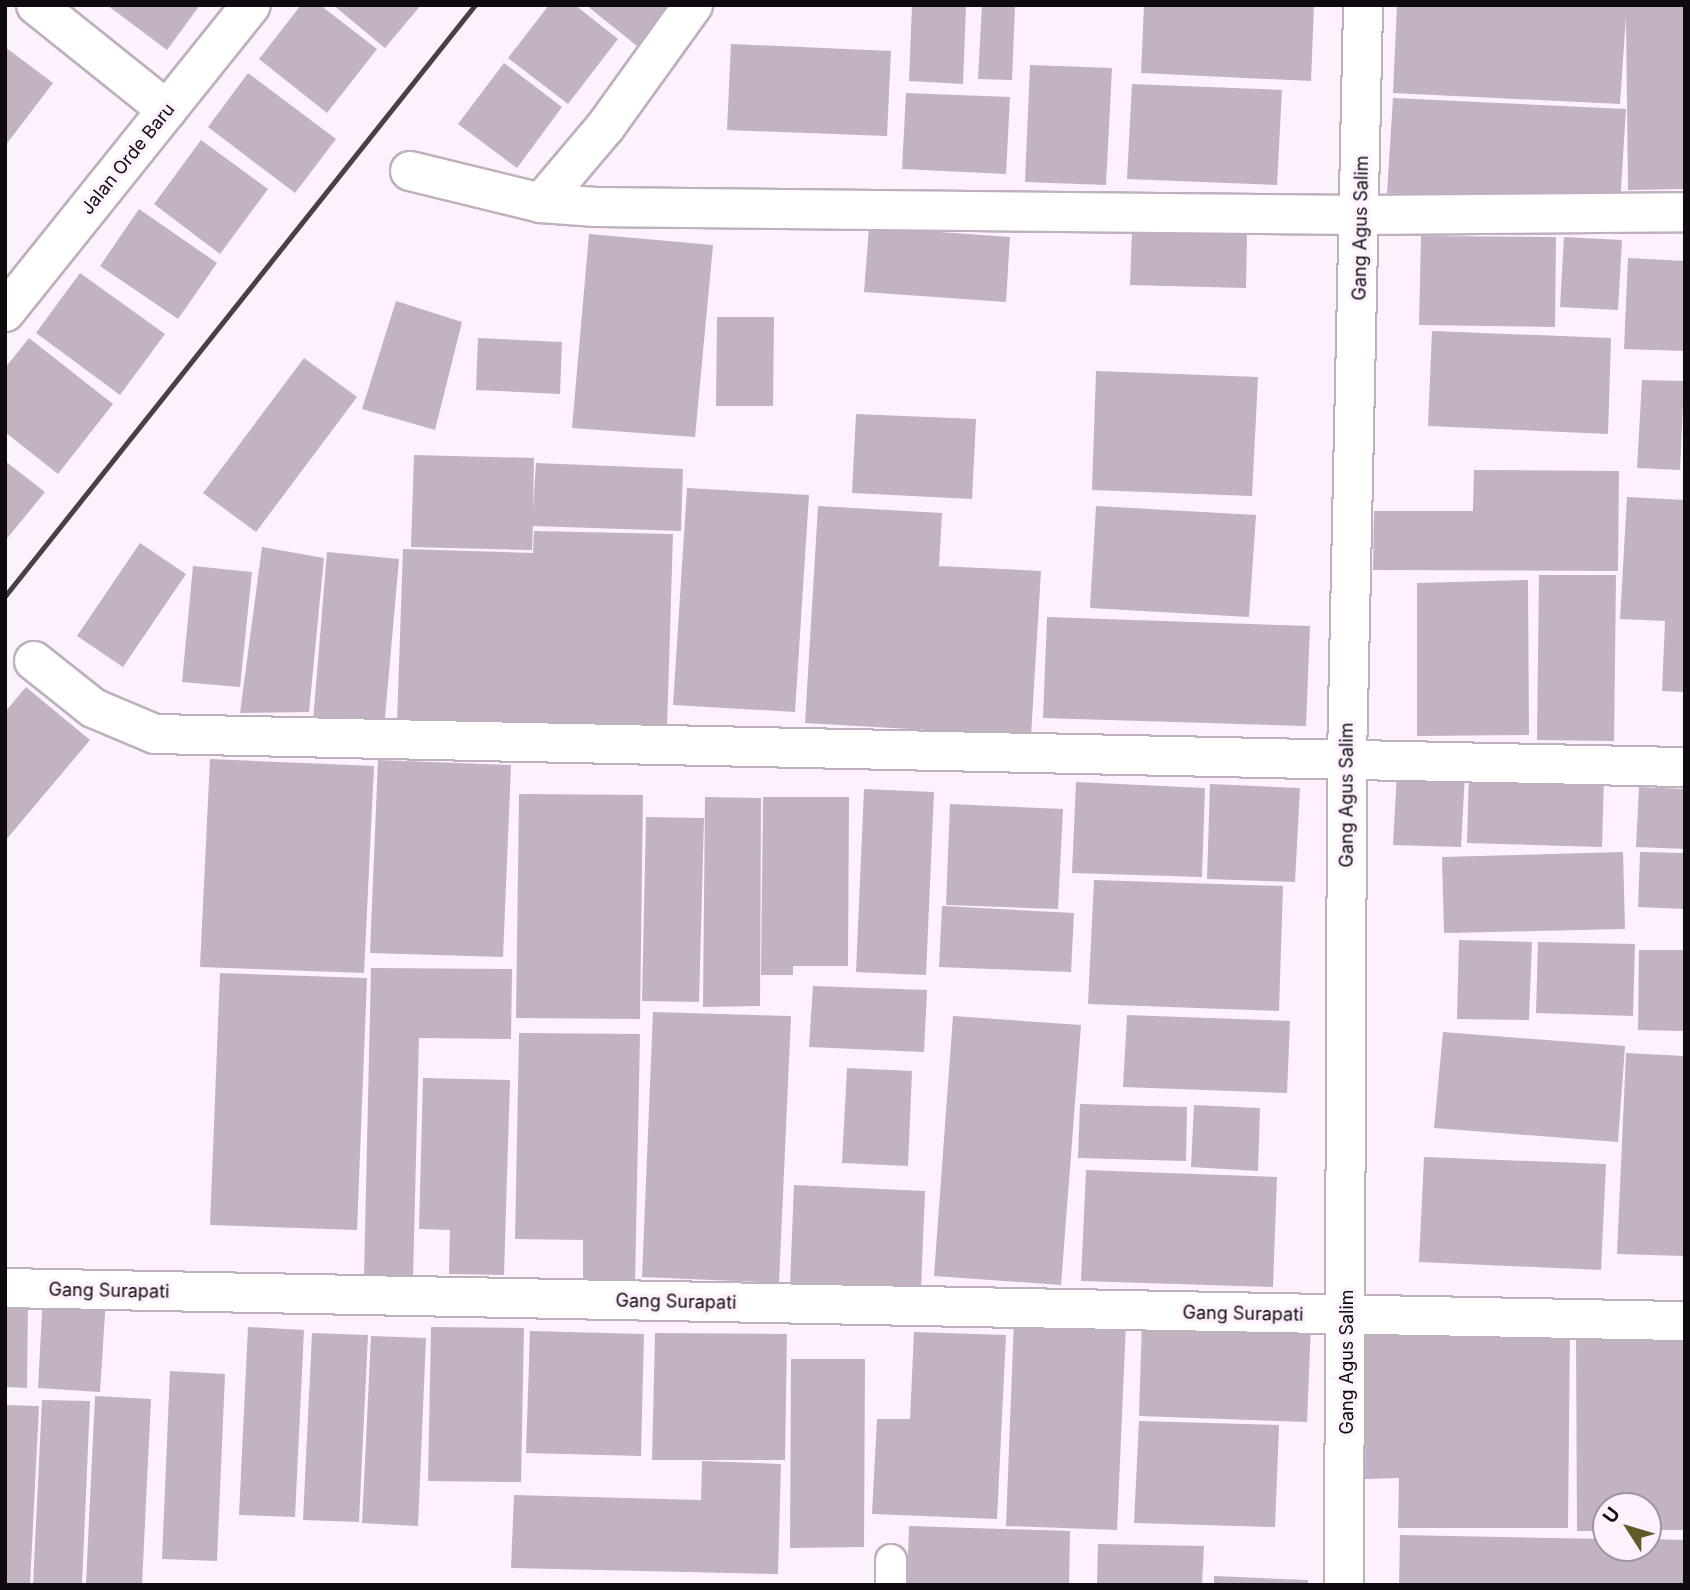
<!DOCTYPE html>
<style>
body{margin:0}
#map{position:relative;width:1690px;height:1590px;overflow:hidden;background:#fdf1fe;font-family:Inter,sans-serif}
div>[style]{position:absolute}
.building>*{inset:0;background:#c1b3c2}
.roads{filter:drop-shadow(2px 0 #beb0bf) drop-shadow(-2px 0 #beb0bf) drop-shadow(0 2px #beb0bf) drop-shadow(0 -2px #beb0bf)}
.lane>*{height:30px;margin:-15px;padding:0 15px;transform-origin:15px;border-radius:15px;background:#fff}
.street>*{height:38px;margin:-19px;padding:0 19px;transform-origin:19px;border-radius:19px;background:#fff}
.rail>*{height:5px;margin:-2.5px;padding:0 2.5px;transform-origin:2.5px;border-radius:2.5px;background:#474047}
span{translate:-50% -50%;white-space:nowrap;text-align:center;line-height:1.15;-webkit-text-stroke:7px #fdf1fe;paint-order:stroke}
.street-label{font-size:18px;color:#0f0a0f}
.frame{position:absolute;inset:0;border:7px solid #0f0a0f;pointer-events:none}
.north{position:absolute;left:1592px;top:1492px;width:70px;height:70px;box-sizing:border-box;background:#fdf1fe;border:2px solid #9e959e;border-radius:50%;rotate:307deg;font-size:19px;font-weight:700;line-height:28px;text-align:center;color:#0f0a0f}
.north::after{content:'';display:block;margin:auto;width:24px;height:32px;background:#625a26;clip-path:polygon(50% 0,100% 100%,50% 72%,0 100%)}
</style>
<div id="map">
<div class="building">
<i style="clip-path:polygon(107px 5px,200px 5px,167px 50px)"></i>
<i style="clip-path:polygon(301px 5px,320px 5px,377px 49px,327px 113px,259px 59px)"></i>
<i style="clip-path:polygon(333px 5px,421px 5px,385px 48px)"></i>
<i style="clip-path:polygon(549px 5px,575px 5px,618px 39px,568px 104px,508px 58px)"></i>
<i style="clip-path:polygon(586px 5px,669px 5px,637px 46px)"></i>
<i style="clip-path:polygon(912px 5px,966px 5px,963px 84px,909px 81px)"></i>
<i style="clip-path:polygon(982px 5px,1015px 5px,1012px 80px,978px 79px)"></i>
<i style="clip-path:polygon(1144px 5px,1314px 5px,1311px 81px,1141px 73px)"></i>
<i style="clip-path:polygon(1397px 5px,1685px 5px,1685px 189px,1628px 190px,1626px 16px,1620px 104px,1393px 93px)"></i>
<i style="clip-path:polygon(731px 44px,891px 51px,887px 136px,727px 130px)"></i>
<i style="clip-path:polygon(5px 47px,53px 83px,5px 146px)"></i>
<i style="clip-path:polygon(504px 63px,562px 107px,517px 168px,458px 124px)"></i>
<i style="clip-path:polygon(1030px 65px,1112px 68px,1106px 185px,1025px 182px)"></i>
<i style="clip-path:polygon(248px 73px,336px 139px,295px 193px,208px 127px)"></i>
<i style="clip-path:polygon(1132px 84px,1282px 90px,1277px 185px,1127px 179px)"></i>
<i style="clip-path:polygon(906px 93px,1010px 97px,1006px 174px,902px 169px)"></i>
<i style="clip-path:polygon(1393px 98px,1626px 109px,1620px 205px,1387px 193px)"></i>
<i style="clip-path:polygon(201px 140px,268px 189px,220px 254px,154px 204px)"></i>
<i style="clip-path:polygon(139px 209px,217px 263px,178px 319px,100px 266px)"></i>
<i style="clip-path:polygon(869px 227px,1010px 237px,1006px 302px,864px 292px)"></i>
<i style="clip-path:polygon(1132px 231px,1247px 233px,1246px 288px,1130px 285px)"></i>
<i style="clip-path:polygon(589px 234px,713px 245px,695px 437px,572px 428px)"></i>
<i style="clip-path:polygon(1421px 236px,1556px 237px,1555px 327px,1419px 325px)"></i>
<i style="clip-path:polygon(1564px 237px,1622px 240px,1618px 310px,1560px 307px)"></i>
<i style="clip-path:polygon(1628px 258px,1685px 261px,1685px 351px,1624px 349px)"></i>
<i style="clip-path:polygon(80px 273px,165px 334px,120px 395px,36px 333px)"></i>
<i style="clip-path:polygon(396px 301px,462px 322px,435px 430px,362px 409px)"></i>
<i style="clip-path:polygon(717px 317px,774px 317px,773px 406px,716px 406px)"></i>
<i style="clip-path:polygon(1432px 331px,1611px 338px,1608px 434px,1428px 426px)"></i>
<i style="clip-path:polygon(29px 338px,113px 404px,58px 474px,5px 432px,5px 368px)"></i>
<i style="clip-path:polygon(478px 338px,562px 342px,560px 394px,476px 390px)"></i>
<i style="clip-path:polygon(304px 358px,357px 397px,256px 532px,203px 493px)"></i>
<i style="clip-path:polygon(1096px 371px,1258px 377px,1252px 496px,1092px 490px)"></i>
<i style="clip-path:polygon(1642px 380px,1684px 381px,1680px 470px,1637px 468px)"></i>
<i style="clip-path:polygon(856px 414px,976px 419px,972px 499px,852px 493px)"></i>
<i style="clip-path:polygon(414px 455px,534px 458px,533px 510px,536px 463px,683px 469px,681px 531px,533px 526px,532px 550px,411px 547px)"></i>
<i style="clip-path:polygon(5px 461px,45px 492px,5px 541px)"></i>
<i style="clip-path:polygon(1474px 470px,1619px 471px,1618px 571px,1373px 570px,1374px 511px,1473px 511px)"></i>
<i style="clip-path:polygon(687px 488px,809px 495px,795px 712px,673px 705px)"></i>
<i style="clip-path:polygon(1627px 497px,1685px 500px,1685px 692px,1662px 691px,1665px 621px,1620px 619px)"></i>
<i style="clip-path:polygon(818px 506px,942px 513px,939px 566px,1041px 571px,1031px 736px,805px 723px)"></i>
<i style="clip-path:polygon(1096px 506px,1256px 515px,1249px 617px,1090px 608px)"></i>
<i style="clip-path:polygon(534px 531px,673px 534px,667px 729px,397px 722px,403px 549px,533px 553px)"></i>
<i style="clip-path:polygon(140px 543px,186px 574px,123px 667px,77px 636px)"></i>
<i style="clip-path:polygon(262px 547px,324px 558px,309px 712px,240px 713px)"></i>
<i style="clip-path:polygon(327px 552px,399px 559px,384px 729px,313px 721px)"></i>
<i style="clip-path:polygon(193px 566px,252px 572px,240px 687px,182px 682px)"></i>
<i style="clip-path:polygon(1539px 575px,1616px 575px,1614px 741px,1537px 740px)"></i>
<i style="clip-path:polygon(1528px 580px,1529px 735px,1417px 736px,1417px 583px)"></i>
<i style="clip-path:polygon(1047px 617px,1310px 626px,1306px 726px,1043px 718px)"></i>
<i style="clip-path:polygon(26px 687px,90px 740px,5px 841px,5px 712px)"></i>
<i style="clip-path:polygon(210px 759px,374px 766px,364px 973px,200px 967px)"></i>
<i style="clip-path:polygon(378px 760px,511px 765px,503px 957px,370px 953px)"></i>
<i style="clip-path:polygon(1397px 772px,1465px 774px,1461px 847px,1393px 845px)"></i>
<i style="clip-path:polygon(1469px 772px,1604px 776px,1602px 847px,1467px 843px)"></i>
<i style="clip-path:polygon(1076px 782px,1205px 788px,1202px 877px,1072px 873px)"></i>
<i style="clip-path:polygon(1210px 784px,1300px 788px,1295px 882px,1207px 879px)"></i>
<i style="clip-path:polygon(1639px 787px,1685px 789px,1685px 849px,1636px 847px)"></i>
<i style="clip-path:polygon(864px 789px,934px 792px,926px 975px,856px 972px)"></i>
<i style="clip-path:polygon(519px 794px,643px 795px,640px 1019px,516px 1018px)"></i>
<i style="clip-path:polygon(705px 797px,761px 798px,760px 1006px,703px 1007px)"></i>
<i style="clip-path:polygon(763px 797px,849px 797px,848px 966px,793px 966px,793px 975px,761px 975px)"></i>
<i style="clip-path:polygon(950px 804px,1063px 809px,1058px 909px,946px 905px)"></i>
<i style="clip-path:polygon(646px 817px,704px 818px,699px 1002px,642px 1001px)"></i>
<i style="clip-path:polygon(1623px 852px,1625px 929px,1444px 933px,1442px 857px)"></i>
<i style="clip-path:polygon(1640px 852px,1685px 853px,1685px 909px,1638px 907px)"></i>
<i style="clip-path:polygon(1094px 880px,1283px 886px,1279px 1011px,1088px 1004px)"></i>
<i style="clip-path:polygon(942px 906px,1074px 913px,1071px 972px,939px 967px)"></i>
<i style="clip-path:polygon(1459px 940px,1532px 942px,1529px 1020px,1457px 1019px)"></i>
<i style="clip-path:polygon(1538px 942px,1635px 944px,1633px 1016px,1536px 1013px)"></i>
<i style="clip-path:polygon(1639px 950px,1685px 950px,1685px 1031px,1638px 1030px)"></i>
<i style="clip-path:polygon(371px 968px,512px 969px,511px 1039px,419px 1038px,413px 1277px,364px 1276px)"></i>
<i style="clip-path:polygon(220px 973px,367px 978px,357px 1230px,210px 1225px)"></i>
<i style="clip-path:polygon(813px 986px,927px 990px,924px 1052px,809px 1047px)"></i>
<i style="clip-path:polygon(653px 1012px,791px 1016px,779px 1283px,642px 1277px)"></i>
<i style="clip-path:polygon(1127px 1015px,1290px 1021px,1287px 1093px,1123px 1087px)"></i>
<i style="clip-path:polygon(953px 1016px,1081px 1025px,1061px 1285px,934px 1276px)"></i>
<i style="clip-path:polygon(1443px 1032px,1625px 1046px,1618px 1142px,1434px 1128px)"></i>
<i style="clip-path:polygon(519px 1033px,640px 1034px,635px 1285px,583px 1285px,583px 1240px,515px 1239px)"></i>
<i style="clip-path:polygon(1626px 1053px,1685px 1056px,1685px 1256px,1617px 1254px)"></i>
<i style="clip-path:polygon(847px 1068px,912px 1071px,908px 1166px,842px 1163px)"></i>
<i style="clip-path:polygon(423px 1078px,510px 1080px,504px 1275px,449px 1274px,450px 1230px,419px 1229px)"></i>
<i style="clip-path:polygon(1080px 1104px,1187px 1107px,1186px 1161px,1078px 1158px)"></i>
<i style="clip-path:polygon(1194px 1105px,1260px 1108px,1258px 1171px,1191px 1167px)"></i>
<i style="clip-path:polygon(1424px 1157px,1606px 1164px,1601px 1270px,1419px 1262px)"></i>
<i style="clip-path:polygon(1086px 1170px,1277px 1177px,1273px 1287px,1081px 1281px)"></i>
<i style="clip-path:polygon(794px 1185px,925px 1191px,921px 1290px,790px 1285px)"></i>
<i style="clip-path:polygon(43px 1294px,106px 1298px,100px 1392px,38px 1388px)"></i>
<i style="clip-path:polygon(5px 1301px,28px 1302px,27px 1388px,5px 1387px)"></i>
<i style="clip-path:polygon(1142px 1318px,1311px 1323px,1307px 1422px,1139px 1416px)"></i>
<i style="clip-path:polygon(1014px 1319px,1126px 1323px,1117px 1530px,1006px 1526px)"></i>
<i style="clip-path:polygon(248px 1327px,304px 1330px,295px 1517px,239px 1515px)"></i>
<i style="clip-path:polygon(431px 1327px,524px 1328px,521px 1482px,428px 1481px)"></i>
<i style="clip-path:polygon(530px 1331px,644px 1334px,641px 1456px,526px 1453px)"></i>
<i style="clip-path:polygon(1366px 1331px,1570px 1332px,1568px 1528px,1398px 1528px,1399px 1478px,1365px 1479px)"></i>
<i style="clip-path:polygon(914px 1332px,1006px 1335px,997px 1519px,872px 1514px,877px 1419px,910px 1419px)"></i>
<i style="clip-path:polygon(1685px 1332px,1685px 1530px,1648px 1530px,1648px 1506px,1606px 1506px,1606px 1531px,1577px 1531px,1576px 1333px)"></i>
<i style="clip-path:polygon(312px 1333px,368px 1335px,359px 1522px,303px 1520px)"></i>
<i style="clip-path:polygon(655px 1333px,787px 1334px,785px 1460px,652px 1460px)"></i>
<i style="clip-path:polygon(371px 1336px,426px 1338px,418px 1526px,362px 1523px)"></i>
<i style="clip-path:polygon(791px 1359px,865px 1359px,864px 1547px,790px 1548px)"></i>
<i style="clip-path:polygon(170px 1371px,225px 1374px,217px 1561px,162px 1559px)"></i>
<i style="clip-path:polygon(95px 1396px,151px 1399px,142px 1585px,86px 1583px)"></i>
<i style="clip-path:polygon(42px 1400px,90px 1401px,82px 1585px,33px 1585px)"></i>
<i style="clip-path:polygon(5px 1405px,39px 1406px,30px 1585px,5px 1585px)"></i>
<i style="clip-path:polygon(1139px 1421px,1279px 1425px,1275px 1527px,1134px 1523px)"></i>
<i style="clip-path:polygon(702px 1461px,781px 1464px,778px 1574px,511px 1568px,514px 1495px,701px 1500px)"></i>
<i style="clip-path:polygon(909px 1526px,1070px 1531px,1069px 1585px,907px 1585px)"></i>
<i style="clip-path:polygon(1400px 1535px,1606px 1539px,1606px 1548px,1648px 1548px,1648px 1539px,1685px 1540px,1685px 1585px,1399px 1585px)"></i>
<i style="clip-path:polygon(1098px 1544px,1204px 1546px,1202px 1585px,1097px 1585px)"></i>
<i style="clip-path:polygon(1214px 1576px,1308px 1580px,1308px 1585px,1214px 1585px)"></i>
</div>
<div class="roads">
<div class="lane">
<i style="left:891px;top:1560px;width:25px;rotate:90deg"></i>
</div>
<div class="street">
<i style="left:36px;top:5px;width:168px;rotate:38.7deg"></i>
<i style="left:693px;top:5px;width:149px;rotate:125.7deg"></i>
<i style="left:606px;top:126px;width:101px;rotate:130.2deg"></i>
<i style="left:541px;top:203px;width:55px;rotate:4.2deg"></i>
<i style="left:596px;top:207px;width:766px;rotate:0.6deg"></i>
<i style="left:1362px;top:215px;width:323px;rotate:-0.5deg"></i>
<i style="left:410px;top:171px;width:135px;rotate:13.7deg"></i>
<i style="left:5px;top:312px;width:393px;rotate:-51.3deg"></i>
<i style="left:34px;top:661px;width:75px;rotate:38.5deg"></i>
<i style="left:93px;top:708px;width:67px;rotate:22.8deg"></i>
<i style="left:155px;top:734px;width:1530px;rotate:1.24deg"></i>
<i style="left:5px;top:1288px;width:1680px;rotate:1.13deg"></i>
<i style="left:1344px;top:1585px;width:826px;rotate:-89.79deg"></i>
<i style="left:1347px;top:759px;width:754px;rotate:-88.78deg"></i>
</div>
</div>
<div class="rail">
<i style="left:5px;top:596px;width:755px;rotate:-51.51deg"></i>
</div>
<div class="street-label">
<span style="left:128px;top:159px;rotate:-51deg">Jalan Orde Baru</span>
<span style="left:1361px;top:228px;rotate:-89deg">Gang Agus Salim</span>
<span style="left:1347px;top:795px;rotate:-90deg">Gang Agus Salim</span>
<span style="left:109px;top:1291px;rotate:1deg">Gang Surapati</span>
<span style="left:676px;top:1302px;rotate:1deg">Gang Surapati</span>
<span style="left:1243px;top:1314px;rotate:1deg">Gang Surapati</span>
<span style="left:1347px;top:1362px;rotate:-90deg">Gang Agus Salim</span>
</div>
<div class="frame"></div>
<div class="north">U</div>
</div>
